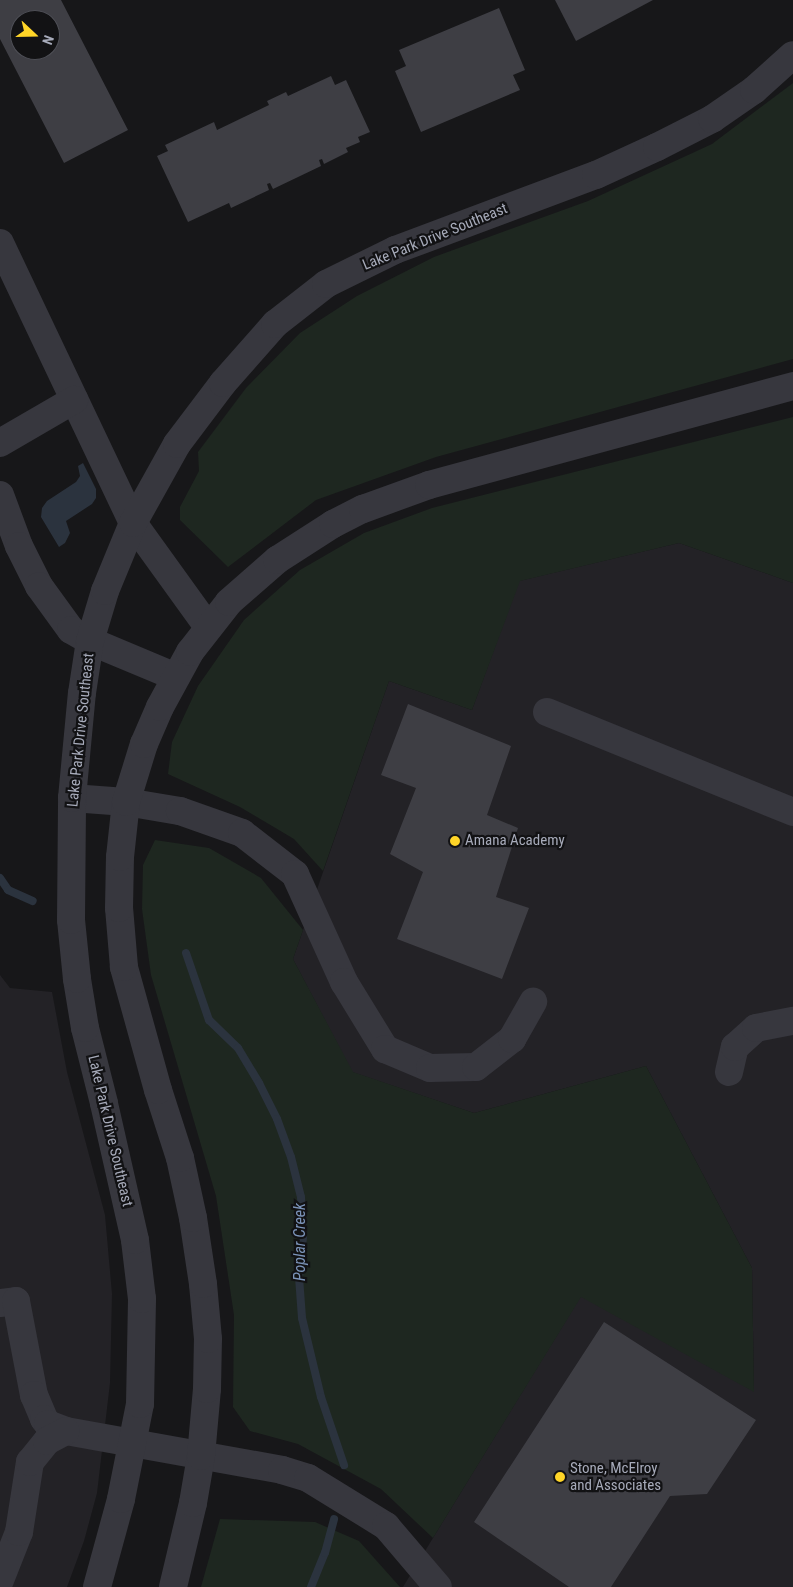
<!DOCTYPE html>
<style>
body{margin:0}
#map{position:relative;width:793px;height:1587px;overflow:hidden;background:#171719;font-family:"Roboto Condensed",sans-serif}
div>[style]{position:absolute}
.built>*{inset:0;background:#232226}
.green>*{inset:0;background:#1e2720}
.water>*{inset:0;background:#2b333e}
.stream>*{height:8px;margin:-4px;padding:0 4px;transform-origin:4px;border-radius:4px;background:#2b333e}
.building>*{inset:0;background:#3e3e44}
.minor>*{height:28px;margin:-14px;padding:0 14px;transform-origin:14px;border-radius:14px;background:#37373e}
.dots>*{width:14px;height:14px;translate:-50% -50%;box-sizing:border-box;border:2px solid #121214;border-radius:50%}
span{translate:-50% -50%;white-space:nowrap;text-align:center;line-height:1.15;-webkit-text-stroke:4.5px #121214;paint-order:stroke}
.street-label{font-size:15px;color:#a7abba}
.poi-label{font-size:15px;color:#a7abba}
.left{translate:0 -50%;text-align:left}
.water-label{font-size:16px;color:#7b93b8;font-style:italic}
.north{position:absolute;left:10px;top:10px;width:50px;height:50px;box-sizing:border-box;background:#121214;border:1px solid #4e4f56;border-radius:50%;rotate:111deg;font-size:14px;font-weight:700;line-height:20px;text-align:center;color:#a7abba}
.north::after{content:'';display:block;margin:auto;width:18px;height:22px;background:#ffd528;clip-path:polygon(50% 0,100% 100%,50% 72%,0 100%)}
</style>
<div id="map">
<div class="built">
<i style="clip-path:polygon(679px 543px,793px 583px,793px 1587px,403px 1587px,581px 1296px,754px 1391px,752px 1268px,646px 1066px,474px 1113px,352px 1072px,293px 959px,389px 681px,472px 710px,519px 581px)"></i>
<i style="clip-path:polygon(0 975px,10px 988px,52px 992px,67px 1072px,105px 1215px,112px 1294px,110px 1383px,97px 1493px,84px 1541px,67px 1587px,0 1587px)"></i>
</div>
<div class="green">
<i style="clip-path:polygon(793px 83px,793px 359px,436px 457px,316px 500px,228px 567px,180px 520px,180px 507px,199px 471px,198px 452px,246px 388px,300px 333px,357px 296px,434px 257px,588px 201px,712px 144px)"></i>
<i style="clip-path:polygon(793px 417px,793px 583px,679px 543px,520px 581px,472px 710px,389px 681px,323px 871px,294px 839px,240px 807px,168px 774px,172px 742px,198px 686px,244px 620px,300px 570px,364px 533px,432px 508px)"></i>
<i style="clip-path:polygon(155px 840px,209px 848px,261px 878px,303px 930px,293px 959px,353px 1072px,474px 1113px,646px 1066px,752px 1268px,754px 1392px,581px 1297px,433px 1538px,381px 1489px,298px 1444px,250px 1431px,233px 1407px,234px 1315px,216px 1196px,151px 975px,142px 909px,143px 865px)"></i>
<i style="clip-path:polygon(220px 1519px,315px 1522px,359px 1541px,400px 1587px,201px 1587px)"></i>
</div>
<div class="water">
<i style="clip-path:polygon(83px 463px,96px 489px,96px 498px,92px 504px,66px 521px,70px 533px,65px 543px,59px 547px,41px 517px,42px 508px,47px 501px,76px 482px,80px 476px,78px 466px)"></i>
</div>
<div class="stream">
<i style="left:0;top:878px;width:14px;rotate:56deg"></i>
<i style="left:8px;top:890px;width:27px;rotate:24deg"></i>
<i style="left:186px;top:953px;width:71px;rotate:71.1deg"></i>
<i style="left:209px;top:1020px;width:40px;rotate:44deg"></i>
<i style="left:238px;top:1048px;width:41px;rotate:59deg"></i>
<i style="left:259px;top:1083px;width:40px;rotate:63.4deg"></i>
<i style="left:277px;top:1119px;width:40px;rotate:69.8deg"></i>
<i style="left:291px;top:1157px;width:41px;rotate:76deg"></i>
<i style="left:301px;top:1197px;width:40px;rotate:87.1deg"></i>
<i style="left:303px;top:1237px;width:40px;rotate:95.7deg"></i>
<i style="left:299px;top:1277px;width:41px;rotate:85.8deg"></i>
<i style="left:302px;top:1318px;width:81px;rotate:76.5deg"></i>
<i style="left:321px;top:1397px;width:72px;rotate:71.3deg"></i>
<i style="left:311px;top:1587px;width:37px;rotate:-68deg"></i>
<i style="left:325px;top:1553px;width:35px;rotate:-75deg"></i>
</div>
<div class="building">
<i style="clip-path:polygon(evenodd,0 0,61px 0,128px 130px,64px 163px,0 39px,0 0,20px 20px,50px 20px,50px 50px,20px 50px,20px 20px)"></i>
<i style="clip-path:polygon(555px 0,653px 0,576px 41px)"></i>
<i style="clip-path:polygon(499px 8px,525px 70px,513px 75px,520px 90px,421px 132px,395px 71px,406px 66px,399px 50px)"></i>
<i style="clip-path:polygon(331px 76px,335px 85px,346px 80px,370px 132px,358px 137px,360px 142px,346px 148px,348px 152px,324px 164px,322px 159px,319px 160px,321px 166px,273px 189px,270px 183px,267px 184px,269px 190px,231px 208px,229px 203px,188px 222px,157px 156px,168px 151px,165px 145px,214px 122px,217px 130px,269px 105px,267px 101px,286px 92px,288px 96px)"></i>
<i style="clip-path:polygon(408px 704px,511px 746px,487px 815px,518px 828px,496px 897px,529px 908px,502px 979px,397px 939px,423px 872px,390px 854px,416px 788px,381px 775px)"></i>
<i style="clip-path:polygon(604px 1322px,756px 1420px,707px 1494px,670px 1496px,611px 1587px,569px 1587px,474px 1522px)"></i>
</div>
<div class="minor">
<i style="left:0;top:243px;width:310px;rotate:64.6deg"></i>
<i style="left:133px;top:523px;width:128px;rotate:54.2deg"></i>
<i style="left:0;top:443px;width:86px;rotate:-30.2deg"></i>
<i style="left:0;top:495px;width:54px;rotate:69.6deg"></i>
<i style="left:19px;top:546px;width:45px;rotate:63.4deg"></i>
<i style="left:39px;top:586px;width:54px;rotate:54deg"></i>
<i style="left:71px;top:630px;width:22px;rotate:30deg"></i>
<i style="left:90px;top:641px;width:93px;rotate:22.7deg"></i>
<i style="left:547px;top:712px;width:266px;rotate:22.1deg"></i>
<i style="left:72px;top:798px;width:54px;rotate:4.2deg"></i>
<i style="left:126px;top:802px;width:55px;rotate:9.5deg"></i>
<i style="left:180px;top:811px;width:66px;rotate:19.5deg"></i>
<i style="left:242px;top:833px;width:67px;rotate:37.7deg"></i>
<i style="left:295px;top:874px;width:119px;rotate:65.6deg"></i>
<i style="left:344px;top:982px;width:79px;rotate:58.5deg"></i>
<i style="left:385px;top:1049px;width:49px;rotate:22.9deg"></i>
<i style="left:430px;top:1068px;width:46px;rotate:-1.2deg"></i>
<i style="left:476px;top:1067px;width:46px;rotate:-37.9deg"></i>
<i style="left:512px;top:1039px;width:43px;rotate:-60.4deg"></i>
<i style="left:729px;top:1072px;width:26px;rotate:-77deg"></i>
<i style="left:735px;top:1047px;width:28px;rotate:-42deg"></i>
<i style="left:756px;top:1028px;width:38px;rotate:-11deg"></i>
<i style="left:0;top:1303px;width:16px;rotate:-7deg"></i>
<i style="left:16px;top:1301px;width:96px;rotate:79.2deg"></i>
<i style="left:34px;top:1395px;width:26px;rotate:67deg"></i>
<i style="left:44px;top:1419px;width:6px;rotate:51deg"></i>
<i style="left:48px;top:1424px;width:19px;rotate:21deg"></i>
<i style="left:66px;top:1431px;width:219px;rotate:10.2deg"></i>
<i style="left:282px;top:1470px;width:27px;rotate:17deg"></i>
<i style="left:308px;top:1478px;width:92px;rotate:31.6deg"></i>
<i style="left:386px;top:1526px;width:80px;rotate:49.6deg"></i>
<i style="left:0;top:1580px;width:52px;rotate:-68.4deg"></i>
<i style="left:19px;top:1532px;width:71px;rotate:-81.1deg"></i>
<i style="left:30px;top:1462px;width:27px;rotate:-51deg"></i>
<i style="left:47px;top:1441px;width:21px;rotate:-28deg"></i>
<i style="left:97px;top:1587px;width:91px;rotate:-74.7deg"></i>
<i style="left:121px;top:1499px;width:97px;rotate:-78.7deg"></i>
<i style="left:140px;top:1404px;width:105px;rotate:-88.9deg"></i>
<i style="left:142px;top:1299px;width:59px;rotate:-96.8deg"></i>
<i style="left:135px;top:1240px;width:140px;rotate:-102.8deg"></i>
<i style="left:104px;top:1103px;width:77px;rotate:-104.2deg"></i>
<i style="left:85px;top:1028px;width:50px;rotate:-99.3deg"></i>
<i style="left:77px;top:979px;width:59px;rotate:-95.8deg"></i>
<i style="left:71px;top:920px;width:122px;rotate:-89.5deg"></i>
<i style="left:72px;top:798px;width:105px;rotate:-84.6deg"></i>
<i style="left:82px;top:693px;width:53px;rotate:-81.3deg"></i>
<i style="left:90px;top:641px;width:52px;rotate:-73.3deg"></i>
<i style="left:105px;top:591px;width:74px;rotate:-67.6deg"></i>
<i style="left:133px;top:523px;width:90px;rotate:-60.9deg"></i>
<i style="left:177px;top:444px;width:76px;rotate:-53deg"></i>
<i style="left:223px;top:383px;width:79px;rotate:-48.6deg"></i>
<i style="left:275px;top:324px;width:65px;rotate:-38.1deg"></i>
<i style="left:326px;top:284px;width:77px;rotate:-26.2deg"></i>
<i style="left:395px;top:250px;width:215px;rotate:-20.5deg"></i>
<i style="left:596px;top:175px;width:67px;rotate:-24.7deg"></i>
<i style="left:657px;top:147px;width:62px;rotate:-27deg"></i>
<i style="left:712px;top:119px;width:51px;rotate:-34.6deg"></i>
<i style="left:754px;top:90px;width:52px;rotate:-41.9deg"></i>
<i style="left:173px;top:1587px;width:86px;rotate:-76.6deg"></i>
<i style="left:193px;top:1503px;width:48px;rotate:-80.3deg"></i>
<i style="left:201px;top:1456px;width:67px;rotate:-84.9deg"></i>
<i style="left:207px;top:1389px;width:50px;rotate:-88.9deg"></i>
<i style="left:208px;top:1339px;width:55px;rotate:-95.2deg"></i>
<i style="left:203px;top:1284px;width:67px;rotate:-98.6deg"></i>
<i style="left:193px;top:1218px;width:61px;rotate:-102.2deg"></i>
<i style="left:180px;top:1158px;width:71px;rotate:-107.9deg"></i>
<i style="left:158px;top:1090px;width:128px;rotate:-105.5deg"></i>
<i style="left:124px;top:967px;width:59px;rotate:-94.8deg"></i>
<i style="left:119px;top:908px;width:51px;rotate:-88.9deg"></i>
<i style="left:120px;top:857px;width:55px;rotate:-83.8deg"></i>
<i style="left:126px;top:802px;width:61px;rotate:-72.8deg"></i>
<i style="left:144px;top:744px;width:40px;rotate:-66.6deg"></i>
<i style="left:160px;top:707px;width:63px;rotate:-61.4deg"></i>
<i style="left:190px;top:652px;width:63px;rotate:-52deg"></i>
<i style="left:229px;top:602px;width:64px;rotate:-41.2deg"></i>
<i style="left:277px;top:560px;width:67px;rotate:-32.7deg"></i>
<i style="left:333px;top:524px;width:34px;rotate:-27deg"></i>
<i style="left:363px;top:509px;width:70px;rotate:-20deg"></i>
<i style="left:429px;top:485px;width:377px;rotate:-15.2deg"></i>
</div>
<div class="dots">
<i style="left:455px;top:841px;background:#ffd528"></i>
<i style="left:560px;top:1477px;background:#ffd528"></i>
</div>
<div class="street-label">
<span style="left:435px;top:237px;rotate:-22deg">Lake Park Drive Southeast</span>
<span style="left:81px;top:730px;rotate:-84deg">Lake Park Drive Southeast</span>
<span style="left:110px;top:1131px;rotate:77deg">Lake Park Drive Southeast</span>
</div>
<div class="poi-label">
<span class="left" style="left:465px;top:841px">Amana Academy</span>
<span class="left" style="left:570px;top:1477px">Stone, McElroy<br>and Associates</span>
</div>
<div class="water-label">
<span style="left:300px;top:1242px;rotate:-90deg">Poplar Creek</span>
</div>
<div class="north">N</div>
</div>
